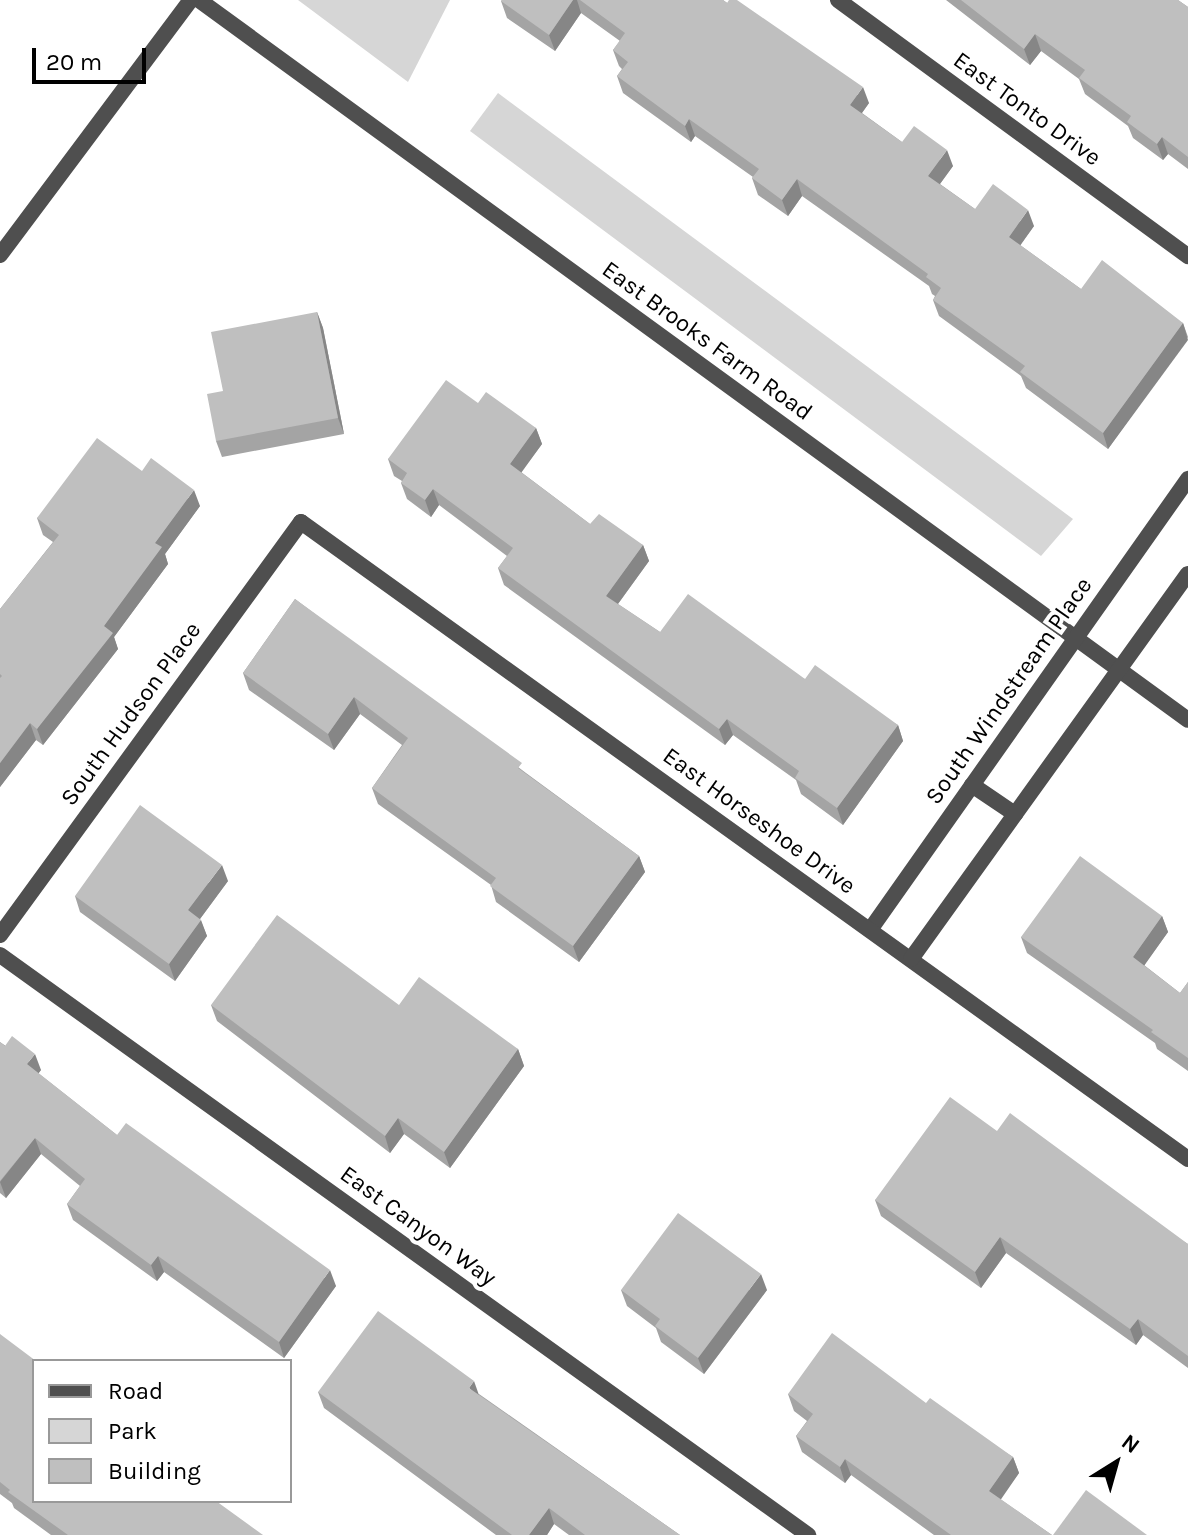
<!DOCTYPE html>
<style>
body{margin:0}
#map{position:relative;width:1188px;height:1535px;overflow:hidden;background:#fff;font-family:Karla,sans-serif}
div>[style]{position:absolute}
.green>*{inset:0;background:#d6d6d6}
.lane>*{height:16px;margin:-8px;padding:0 8px;transform-origin:8px;border-radius:8px;background:#4f4f4f}
.street>*{height:16px;margin:-8px;padding:0 8px;transform-origin:8px;border-radius:8px;background:#4f4f4f}
.wall>*{inset:0;background:#a4a4a4}
.shaded-wall>*{inset:0;background:#868686}
.building>*{inset:0;background:#bfbfbf}
span{translate:-50% -50%;white-space:nowrap;text-align:center;line-height:1.15;-webkit-text-stroke:8px #fff;paint-order:stroke}
.street-label{font-size:24px;color:#000}
.legend{position:absolute;left:32px;top:1359px;width:260px;height:144px;box-sizing:border-box;background:#fff;border:2px solid #999;margin:0;padding:10px 14px;list-style:none;font-size:24px;color:#000}
.legend li{display:flex;align-items:center;gap:16px;height:40px}
.legend b{width:40px;border:2px solid #999}
.north{position:absolute;left:1076px;top:1423px;width:80px;height:80px;-webkit-text-stroke:6px #fff;paint-order:stroke;rotate:37deg;font-size:22px;font-weight:700;line-height:32px;text-align:center;color:#000}
.north::after{content:'';display:block;margin:auto;width:28px;height:36px;background:#000;clip-path:polygon(50% 0,100% 100%,50% 72%,0 100%)}
.scale{position:absolute;left:32px;top:48px;width:114px;height:36px;box-sizing:border-box;border:4px solid #000;border-top:0;padding-left:10px;font-size:24px;line-height:28px;white-space:nowrap;color:#000;-webkit-text-stroke:6px #fff;paint-order:stroke}
</style>
<div id="map">
<div class="green">
<i style="clip-path:polygon(298px 0,450px 0,408px 82px)"></i>
<i style="clip-path:polygon(498px 93px,1073px 519px,1041px 556px,470px 131px)"></i>
</div>
<div class="lane">
<i style="left:972px;top:785px;width:52px;rotate:34deg"></i>
</div>
<div class="street">
<i style="left:199px;top:0;width:1223px;rotate:36.05deg"></i>
<i style="left:838px;top:0;width:434px;rotate:36.2deg"></i>
<i style="left:0;top:255px;width:319px;rotate:-53.2deg"></i>
<i style="left:870px;top:930px;width:552px;rotate:-54.81deg"></i>
<i style="left:0;top:935px;width:511px;rotate:-53.91deg"></i>
<i style="left:301px;top:522px;width:1092px;rotate:35.68deg"></i>
<i style="left:0;top:955px;width:995px;rotate:35.67deg"></i>
<i style="left:911px;top:959px;width:474px;rotate:-54.3deg"></i>
</div>
<div class="wall">
<i style="clip-path:polygon(502px 0,723px 0,869px 103px,862px 113px,902px 142px,953px 166px,940px 184px,975px 209px,1034px 226px,1020px 245px,1081px 289px,1183px 323px,1188px 337px,1108px 449px,1026px 388px,1021px 376px,939px 316px,933px 300px,935px 296px,932px 294px,929px 286px,802px 196px,788px 216px,758px 195px,752px 178px,753px 177px,695px 136px,691px 142px,623px 93px,617px 76px,622px 69px,619px 66px,613px 50px,620px 41px,581px 13px,555px 51px,507px 18px,501px 1px)"></i>
<i style="clip-path:polygon(946px 0,1178px 0,1188px 7px,1188px 169px,1168px 154px,1163px 160px,1133px 138px,1128px 126px,1085px 94px,1079px 79px,1041px 51px,1030px 65px)"></i>
<i style="clip-path:polygon(317px 312px,323px 328px,344px 434px,222px 457px,216px 441px,223px 391px)"></i>
<i style="clip-path:polygon(478px 403px,536px 428px,542px 444px,521px 472px,590px 524px,643px 545px,649px 561px,618px 604px,660px 632px,805px 679px,898px 725px,903px 741px,843px 825px,801px 794px,796px 780px,733px 735px,725px 745px,504px 585px,498px 568px,507px 556px,439px 505px,431px 517px,407px 499px,401px 483px,402px 481px,394px 476px,388px 459px)"></i>
<i style="clip-path:polygon(142px 471px,200px 506px,165px 554px,168px 564px,114px 637px,118px 649px,43px 745px,36px 740px,0 787px,0 609px,53px 542px,43px 535px,37px 518px)"></i>
<i style="clip-path:polygon(295px 599px,526px 773px,639px 856px,645px 872px,579px 962px,496px 902px,491px 885px,378px 804px,372px 788px,402px 745px,360px 714px,334px 750px,249px 690px,243px 673px)"></i>
<i style="clip-path:polygon(228px 881px,200px 919px,207px 936px,175px 981px,80px 912px,75px 896px)"></i>
<i style="clip-path:polygon(1162px 916px,1168px 932px,1144px 965px,1180px 993px,1188px 982px,1188px 1071px,1157px 1049px,1155px 1043px,1027px 953px,1021px 937px)"></i>
<i style="clip-path:polygon(211px 1005px,399px 1005px,518px 1049px,524px 1066px,450px 1168px,404px 1134px,390px 1153px,217px 1021px)"></i>
<i style="clip-path:polygon(0 1042px,41px 1070px,38px 1073px,117px 1135px,336px 1286px,284px 1358px,164px 1272px,157px 1281px,73px 1220px,67px 1204px,80px 1186px,41px 1154px,6px 1198px,0 1193px)"></i>
<i style="clip-path:polygon(997px 1131px,1188px 1244px,1188px 1368px,1143px 1335px,1136px 1345px,1006px 1253px,981px 1288px,881px 1216px,875px 1200px)"></i>
<i style="clip-path:polygon(621px 1290px,767px 1290px,704px 1374px,661px 1342px,656px 1328px,627px 1306px)"></i>
<i style="clip-path:polygon(0 1334px,34px 1501px,263px 1535px,51px 1535px,14px 1508px,12px 1503px,0 1494px)"></i>
<i style="clip-path:polygon(318px 1392px,479px 1394px,680px 1535px,569px 1535px,554px 1524px,547px 1535px,496px 1535px,324px 1408px)"></i>
<i style="clip-path:polygon(788px 1394px,926px 1403px,1013px 1457px,1019px 1473px,1000px 1499px,1052px 1535px,934px 1535px,851px 1475px,845px 1483px,802px 1452px,796px 1436px,807px 1421px,794px 1411px)"></i>
</div>
<div class="shaded-wall">
<i style="clip-path:polygon(573px 0,577px 0,581px 13px,555px 51px,549px 35px)"></i>
<i style="clip-path:polygon(1035px 34px,1041px 51px,1030px 65px,1024px 49px)"></i>
<i style="clip-path:polygon(863px 87px,869px 103px,856px 121px,850px 105px)"></i>
<i style="clip-path:polygon(689px 119px,695px 136px,691px 142px,685px 126px)"></i>
<i style="clip-path:polygon(1162px 137px,1168px 154px,1163px 160px,1157px 144px)"></i>
<i style="clip-path:polygon(947px 150px,953px 166px,934px 192px,928px 176px)"></i>
<i style="clip-path:polygon(797px 179px,802px 196px,788px 216px,782px 200px)"></i>
<i style="clip-path:polygon(1028px 210px,1034px 226px,1015px 253px,1009px 237px)"></i>
<i style="clip-path:polygon(317px 312px,323px 328px,344px 434px,338px 418px)"></i>
<i style="clip-path:polygon(1183px 323px,1188px 340px,1108px 449px,1103px 433px)"></i>
<i style="clip-path:polygon(536px 428px,542px 444px,516px 480px,510px 464px)"></i>
<i style="clip-path:polygon(433px 489px,439px 505px,431px 517px,425px 500px)"></i>
<i style="clip-path:polygon(194px 490px,200px 506px,165px 554px,168px 564px,114px 637px,118px 649px,43px 745px,37px 729px,104px 626px,155px 543px)"></i>
<i style="clip-path:polygon(643px 545px,649px 561px,612px 612px,606px 596px)"></i>
<i style="clip-path:polygon(354px 697px,360px 714px,334px 750px,328px 734px)"></i>
<i style="clip-path:polygon(727px 719px,733px 735px,725px 745px,719px 729px)"></i>
<i style="clip-path:polygon(30px 723px,36px 740px,0 787px,0 763px)"></i>
<i style="clip-path:polygon(898px 725px,903px 741px,843px 825px,837px 808px)"></i>
<i style="clip-path:polygon(639px 856px,645px 872px,579px 962px,573px 946px)"></i>
<i style="clip-path:polygon(222px 865px,228px 881px,194px 927px,188px 910px)"></i>
<i style="clip-path:polygon(1162px 916px,1168px 932px,1139px 973px,1133px 957px)"></i>
<i style="clip-path:polygon(201px 920px,207px 936px,175px 981px,169px 964px)"></i>
<i style="clip-path:polygon(518px 1049px,524px 1066px,450px 1168px,444px 1152px)"></i>
<i style="clip-path:polygon(35px 1054px,41px 1070px,33px 1081px,27px 1064px)"></i>
<i style="clip-path:polygon(398px 1118px,404px 1134px,390px 1153px,385px 1136px)"></i>
<i style="clip-path:polygon(35px 1138px,41px 1154px,6px 1198px,0 1182px)"></i>
<i style="clip-path:polygon(1000px 1237px,1006px 1253px,981px 1288px,975px 1272px)"></i>
<i style="clip-path:polygon(158px 1256px,164px 1272px,157px 1281px,151px 1265px)"></i>
<i style="clip-path:polygon(330px 1270px,336px 1286px,284px 1358px,279px 1342px)"></i>
<i style="clip-path:polygon(761px 1274px,767px 1290px,704px 1374px,698px 1358px)"></i>
<i style="clip-path:polygon(1138px 1319px,1143px 1335px,1136px 1345px,1130px 1329px)"></i>
<i style="clip-path:polygon(474px 1381px,480px 1398px,469px 1388px)"></i>
<i style="clip-path:polygon(1013px 1457px,1019px 1473px,995px 1508px,989px 1491px)"></i>
<i style="clip-path:polygon(845px 1459px,851px 1475px,845px 1483px,840px 1467px)"></i>
<i style="clip-path:polygon(549px 1508px,554px 1524px,547px 1535px,529px 1535px)"></i>
</div>
<div class="building">
<i style="clip-path:polygon(502px 0,573px 0,549px 35px,501px 1px)"></i>
<i style="clip-path:polygon(580px 0,723px 0,727px 3px,729px 0,737px 0,863px 87px,850px 105px,902px 142px,914px 126px,947px 150px,928px 176px,975px 209px,993px 184px,1028px 210px,1009px 237px,1081px 289px,1102px 260px,1183px 323px,1103px 433px,1020px 372px,1025px 366px,933px 300px,941px 288px,926px 277px,928px 274px,797px 179px,782px 200px,752px 178px,759px 169px,689px 119px,685px 126px,617px 76px,628px 62px,613px 50px,625px 33px)"></i>
<i style="clip-path:polygon(961px 0,1178px 0,1188px 7px,1188px 157px,1162px 137px,1157px 144px,1127px 122px,1131px 116px,1079px 78px,1085px 70px,1035px 34px,1024px 49px)"></i>
<i style="clip-path:polygon(317px 312px,338px 418px,216px 441px,207px 394px,223px 391px,211px 332px)"></i>
<i style="clip-path:polygon(446px 380px,478px 403px,486px 392px,536px 428px,510px 464px,590px 524px,599px 514px,643px 545px,606px 596px,660px 632px,688px 594px,805px 679px,815px 665px,898px 725px,837px 808px,795px 778px,799px 771px,727px 719px,719px 729px,498px 568px,513px 548px,433px 489px,425px 500px,401px 483px,407px 473px,388px 459px)"></i>
<i style="clip-path:polygon(97px 438px,142px 471px,151px 458px,194px 490px,155px 543px,162px 547px,104px 626px,113px 633px,37px 729px,30px 723px,0 763px,0 678px,2px 676px,0 674px,0 609px,59px 535px,37px 518px)"></i>
<i style="clip-path:polygon(295px 599px,522px 763px,518px 768px,639px 856px,573px 946px,490px 886px,496px 878px,372px 788px,408px 738px,354px 697px,328px 734px,243px 673px)"></i>
<i style="clip-path:polygon(140px 805px,222px 865px,188px 910px,201px 920px,169px 964px,75px 896px)"></i>
<i style="clip-path:polygon(1080px 856px,1162px 916px,1133px 957px,1180px 993px,1188px 982px,1188px 1058px,1151px 1032px,1153px 1030px,1021px 937px)"></i>
<i style="clip-path:polygon(277px 915px,399px 1005px,419px 977px,518px 1049px,444px 1152px,398px 1118px,385px 1136px,211px 1005px)"></i>
<i style="clip-path:polygon(12px 1036px,35px 1054px,27px 1064px,117px 1135px,126px 1123px,330px 1270px,279px 1342px,158px 1256px,151px 1265px,67px 1204px,85px 1179px,35px 1138px,0 1181px,0 1042px,5px 1046px)"></i>
<i style="clip-path:polygon(950px 1097px,997px 1131px,1010px 1113px,1188px 1244px,1188px 1356px,1138px 1319px,1130px 1329px,1000px 1237px,975px 1272px,875px 1200px)"></i>
<i style="clip-path:polygon(678px 1213px,761px 1274px,698px 1358px,655px 1326px,660px 1319px,621px 1290px)"></i>
<i style="clip-path:polygon(378px 1311px,474px 1381px,469px 1388px,680px 1535px,585px 1535px,549px 1508px,529px 1535px,512px 1535px,318px 1392px)"></i>
<i style="clip-path:polygon(832px 1333px,926px 1403px,930px 1398px,1013px 1457px,989px 1491px,1052px 1535px,951px 1535px,845px 1459px,840px 1467px,796px 1436px,813px 1414px,788px 1394px)"></i>
<i style="clip-path:polygon(0 1334px,36px 1361px,34px 1361px,34px 1501px,216px 1501px,263px 1535px,68px 1535px,8px 1492px,10px 1490px,0 1482px)"></i>
<i style="clip-path:polygon(1086px 1490px,1147px 1535px,1053px 1535px)"></i>
</div>
<div class="street-label">
<span style="left:1027px;top:109px;rotate:36deg">East Tonto Drive</span>
<span style="left:707px;top:341px;rotate:36deg">East Brooks Farm Road</span>
<span style="left:1009px;top:691px;rotate:-55deg">South Windstream Place</span>
<span style="left:131px;top:714px;rotate:-54deg">South Hudson Place</span>
<span style="left:759px;top:821px;rotate:36deg">East Horseshoe Drive</span>
<span style="left:418px;top:1226px;rotate:36deg">East Canyon Way</span>
</div>
<ul class="legend">
<li><b style="height:10px;background:#4f4f4f"></b>Road</li>
<li><b style="height:22px;background:#d6d6d6"></b>Park</li>
<li><b style="height:22px;background:#bfbfbf"></b>Building</li>
</ul>
<div class="north">N</div>
<div class="scale">20 m</div>
</div>
